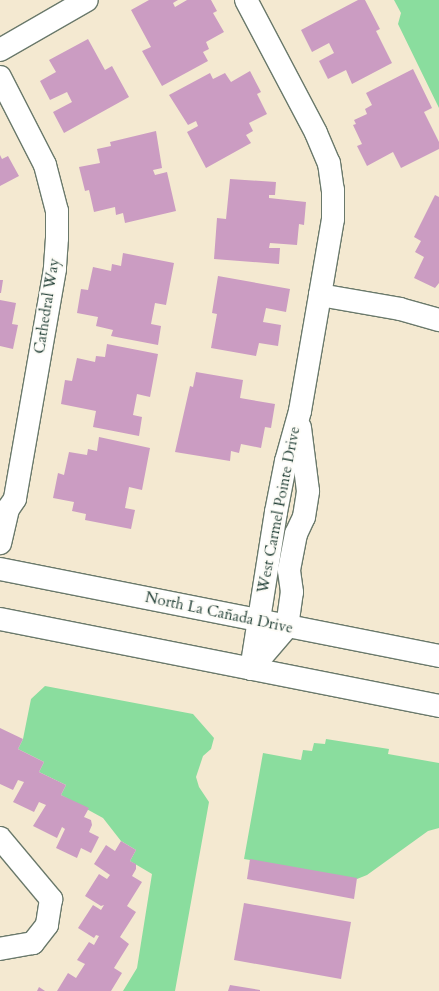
<!DOCTYPE html>
<meta charset="utf-8">
<style>
body{margin:0}
#map{position:relative;width:439px;height:991px;overflow:hidden;background:#f4e9d1;font-family:Cardo,serif}
div>[style]{position:absolute}
.green>*{inset:0;background:#8add9e}
.building>*{inset:0;background:#cb9cc2}
.roads{filter:drop-shadow(1px 0 #6a796b) drop-shadow(-1px 0 #6a796b) drop-shadow(0 1px #6a796b) drop-shadow(0 -1px #6a796b)}
.minor>*{height:22px;margin:-11px;padding:0 11px;transform-origin:11px;border-radius:11px;background:#fff}
.major>*{height:22px;margin:-11px;padding:0 11px;transform-origin:11px;border-radius:11px;background:#fff}
span{translate:-50% -50%;white-space:nowrap;text-align:center;line-height:1.15;-webkit-text-stroke:4px #fdfcf7;paint-order:stroke}
.street-label{font-size:15px;color:#1f3d34}
</style>
<div id="map">
<div class="green">
<i style="clip-path:polygon(394px 0,439px 0,439px 108px,398px 24px,401px 13px)"></i>
<i style="clip-path:polygon(45px 686px,193px 714px,214px 738px,211px 749px,203px 756px,196px 777px,199px 787px,209px 802px,175px 991px,123px 991px,137px 968px,152px 874px,130px 861px,136px 850px,121px 841px,103px 818px,61px 795px,66px 785px,39px 772px,44px 762px,18px 749px,23px 739px,31px 699px)"></i>
<i style="clip-path:polygon(326px 739px,389px 749px,388px 754px,439px 763px,439px 828px,428px 831px,367px 875px,357px 879px,244px 859px,263px 753px,301px 760px,303px 750px,312px 751px,314px 743px,325px 744px)"></i>
</div>
<div class="building">
<i style="clip-path:polygon(149px 0,178px 0,173px 3px,175px 7px,187px 0,211px 0,217px 11px,213px 13px,224px 32px,206px 42px,209px 49px,203px 52px,208px 61px,162px 86px,142px 51px,151px 47px,131px 10px)"></i>
<i style="clip-path:polygon(358px 0,365px 0,380px 29px,376px 31px,392px 63px,352px 84px,346px 70px,328px 79px,319px 61px,334px 53px,329px 43px,312px 52px,301px 30px)"></i>
<i style="clip-path:polygon(88px 39px,105px 70px,112px 66px,129px 97px,64px 133px,53px 112px,72px 102px,67px 92px,50px 100px,40px 81px,56px 72px,49px 60px)"></i>
<i style="clip-path:polygon(413px 69px,432px 108px,424px 112px,439px 142px,439px 149px,401px 168px,393px 152px,367px 166px,357px 146px,362px 144px,353px 125px,356px 124px,354px 120px,367px 114px,365px 109px,372px 105px,366px 93px)"></i>
<i style="clip-path:polygon(250px 71px,261px 92px,257px 94px,267px 114px,249px 123px,253px 131px,246px 135px,251px 143px,206px 168px,187px 132px,198px 126px,196px 121px,188px 125px,169px 95px,210px 73px,213px 79px,225px 73px,231px 82px)"></i>
<i style="clip-path:polygon(156px 131px,162px 168px,153px 170px,155px 175px,167px 172px,176px 211px,125px 223px,123px 213px,116px 215px,115px 207px,94px 212px,89px 190px,85px 191px,79px 167px,100px 163px,97px 149px,111px 146px,110px 142px)"></i>
<i style="clip-path:polygon(0 155px,2px 159px,8px 156px,19px 176px,0 186px)"></i>
<i style="clip-path:polygon(230px 179px,276px 182px,275px 195px,269px 195px,269px 198px,306px 202px,304px 225px,299px 224px,297px 245px,270px 243px,269px 248px,280px 248px,279px 264px,214px 259px,217px 218px,226px 219px)"></i>
<i style="clip-path:polygon(435px 195px,439px 197px,439px 283px,435px 288px,414px 278px,424px 257px,415px 252px,421px 241px,414px 237px)"></i>
<i style="clip-path:polygon(123px 253px,174px 263px,166px 305px,155px 303px,151px 324px,161px 326px,158px 345px,111px 336px,113px 330px,96px 326px,98px 317px,77px 313px,81px 289px,88px 290px,93px 267px,111px 271px,112px 264px,121px 266px)"></i>
<i style="clip-path:polygon(218px 276px,290px 289px,286px 312px,266px 308px,263px 322px,281px 325px,278px 346px,259px 343px,256px 356px,211px 348px,217px 314px,212px 313px)"></i>
<i style="clip-path:polygon(0 280px,3px 280px,1px 293px,0 293px)"></i>
<i style="clip-path:polygon(0 300px,16px 303px,12px 324px,18px 325px,13px 349px,0 346px)"></i>
<i style="clip-path:polygon(107px 344px,158px 354px,150px 397px,137px 394px,133px 415px,142px 417px,139px 436px,93px 427px,96px 411px,61px 404px,65px 380px,72px 381px,77px 358px,95px 362px,96px 356px,105px 357px)"></i>
<i style="clip-path:polygon(196px 372px,243px 380px,240px 398px,275px 404px,271px 428px,265px 427px,261px 448px,241px 444px,239px 453px,231px 451px,230px 461px,175px 452px,190px 386px,193px 387px)"></i>
<i style="clip-path:polygon(99px 437px,150px 448px,142px 490px,129px 487px,125px 508px,135px 510px,131px 529px,85px 520px,86px 514px,72px 511px,74px 502px,53px 498px,58px 473px,64px 475px,69px 452px,87px 455px,88px 449px,97px 451px)"></i>
<i style="clip-path:polygon(0 728px,23px 739px,18px 749px,44px 762px,39px 772px,66px 785px,61px 795px,89px 808px,84px 817px,91px 820px,92px 825px,89px 832px,99px 837px,91px 853px,81px 848px,77px 858px,56px 848px,65px 829px,62px 827px,57px 838px,33px 826px,46px 805px,39px 802px,34px 812px,13px 802px,24px 782px,18px 780px,13px 790px,0 784px)"></i>
<i style="clip-path:polygon(121px 841px,136px 850px,130px 861px,136px 864px,136px 869px,132px 876px,142px 882px,127px 906px,136px 912px,120px 937px,129px 944px,114px 968px,122px 973px,111px 991px,57px 991px,68px 973px,76px 978px,85px 964px,77px 960px,89px 942px,94px 945px,99px 936px,96px 935px,94px 938px,78px 928px,93px 905px,101px 910px,104px 905px,101px 906px,85px 896px,99px 874px,107px 879px,110px 875px,94px 864px,106px 845px,115px 851px)"></i>
<i style="clip-path:polygon(250px 859px,357px 878px,354px 899px,247px 879px)"></i>
<i style="clip-path:polygon(244px 903px,351px 922px,341px 979px,234px 960px)"></i>
<i style="clip-path:polygon(230px 985px,260px 990px,260px 991px,228px 991px)"></i>
<i style="clip-path:polygon(39px 987px,45px 991px,37px 991px)"></i>
</div>
<div class="roads">
<div class="minor">
<i style="left:246px;top:0;width:150px;rotate:62.2deg"></i>
<i style="left:316px;top:133px;width:33px;rotate:67deg"></i>
<i style="left:329px;top:163px;width:27px;rotate:82deg"></i>
<i style="left:333px;top:190px;width:29px;rotate:90deg"></i>
<i style="left:333px;top:219px;width:77px;rotate:99.7deg"></i>
<i style="left:320px;top:295px;width:118px;rotate:99.8deg"></i>
<i style="left:300px;top:411px;width:52px;rotate:105.6deg"></i>
<i style="left:286px;top:461px;width:52px;rotate:101.1deg"></i>
<i style="left:276px;top:512px;width:159px;rotate:99deg"></i>
<i style="left:0;top:50px;width:100px;rotate:-29.9deg"></i>
<i style="left:0;top:77px;width:99px;rotate:62.9deg"></i>
<i style="left:45px;top:165px;width:48px;rotate:75.4deg"></i>
<i style="left:57px;top:211px;width:27px;rotate:90deg"></i>
<i style="left:57px;top:238px;width:31px;rotate:94deg"></i>
<i style="left:55px;top:269px;width:233px;rotate:99.9deg"></i>
<i style="left:15px;top:499px;width:12px;rotate:125deg"></i>
<i style="left:8px;top:509px;width:35px;rotate:103deg"></i>
<i style="left:320px;top:295px;width:81px;rotate:9.9deg"></i>
<i style="left:400px;top:309px;width:41px;rotate:15.8deg"></i>
<i style="left:251px;top:669px;width:55px;rotate:-49.4deg"></i>
<i style="left:287px;top:627px;width:35px;rotate:-82deg"></i>
<i style="left:292px;top:592px;width:22px;rotate:-98deg"></i>
<i style="left:289px;top:570px;width:37px;rotate:-79deg"></i>
<i style="left:296px;top:534px;width:19px;rotate:-65deg"></i>
<i style="left:304px;top:517px;width:26px;rotate:-81deg"></i>
<i style="left:308px;top:491px;width:64px;rotate:-97.2deg"></i>
<i style="left:0;top:838px;width:80px;rotate:50.1deg"></i>
<i style="left:51px;top:899px;width:26px;rotate:99deg"></i>
<i style="left:47px;top:925px;width:23px;rotate:128deg"></i>
<i style="left:33px;top:943px;width:34px;rotate:170deg"></i>
</div>
<div class="major">
<i style="left:0;top:569px;width:448px;rotate:11.2deg"></i>
<i style="left:0;top:619px;width:448px;rotate:11.2deg"></i>
</div>
</div>
<div class="street-label">
<span style="left:47px;top:306px;rotate:-81deg">Cathedral Way</span>
<span style="left:279px;top:510px;rotate:-79deg">West Carmel Pointe Drive</span>
<span style="left:219px;top:613px;rotate:12deg">North La Cañada Drive</span>
</div>
</div>
